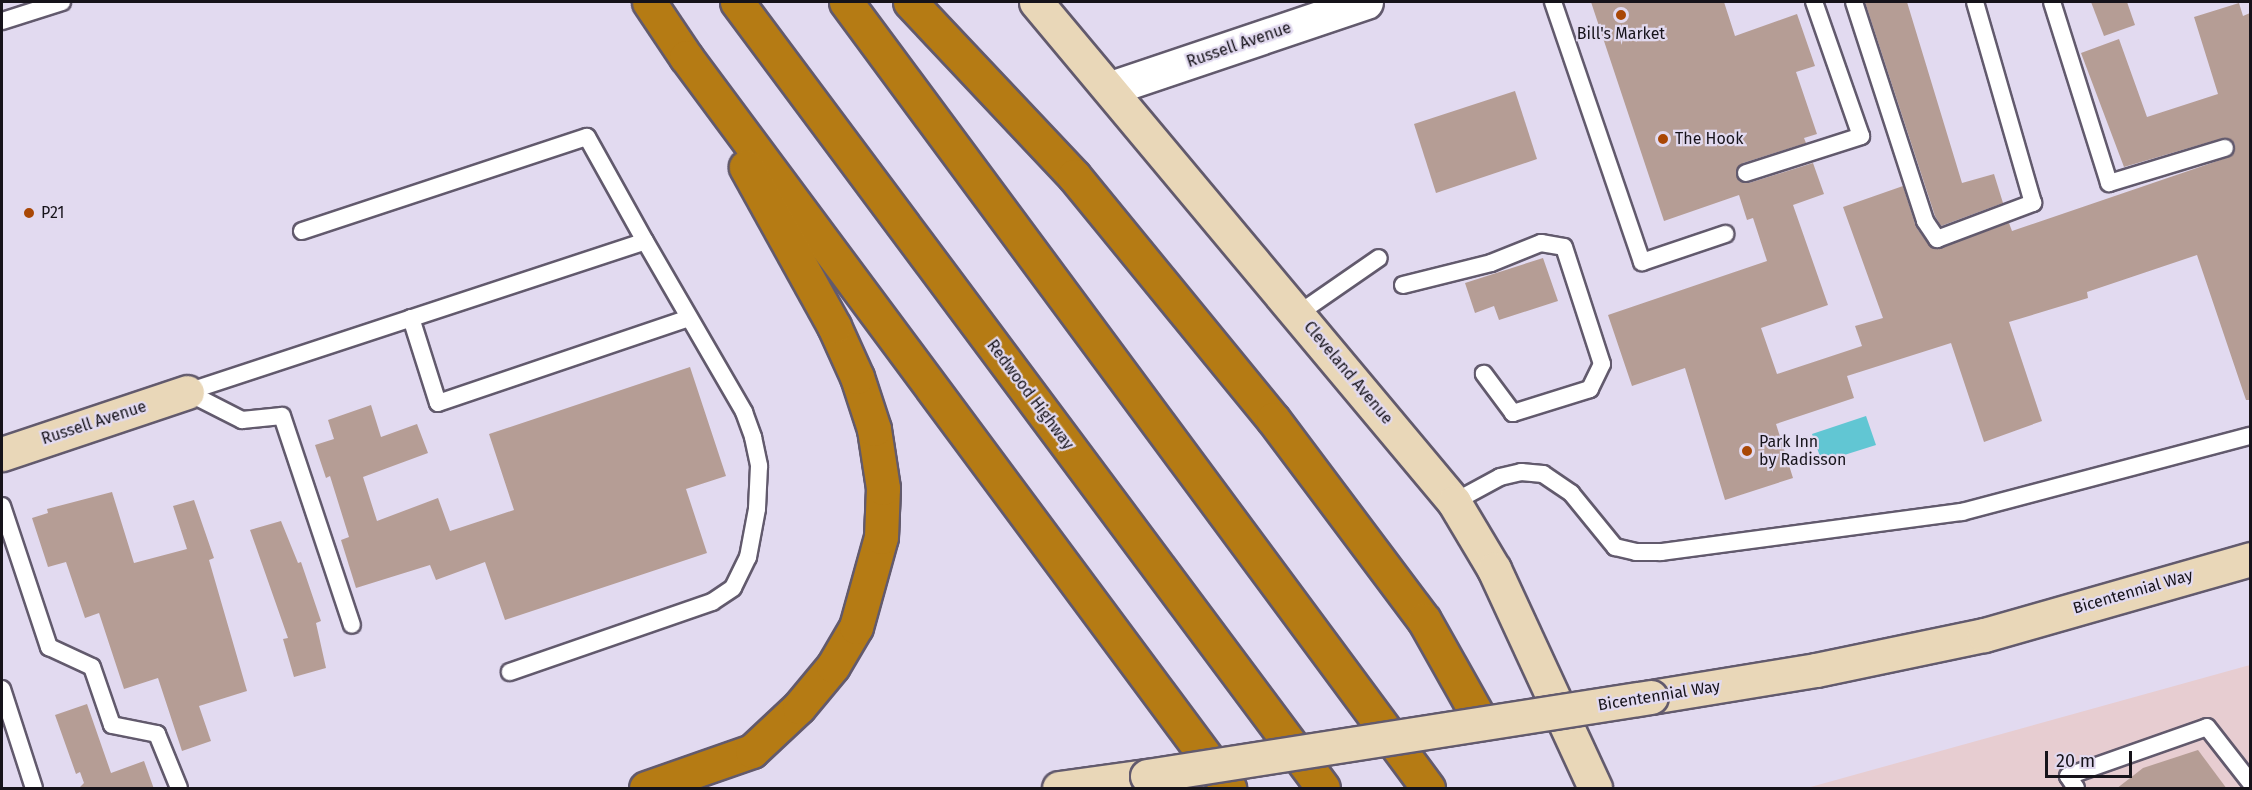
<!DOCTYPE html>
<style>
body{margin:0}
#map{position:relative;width:2252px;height:790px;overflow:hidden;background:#e2daf0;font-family:"Fira Sans",sans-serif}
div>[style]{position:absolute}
.commercial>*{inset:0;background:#e7cdd1}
.water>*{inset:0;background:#61c6d3}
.building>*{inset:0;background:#b59d95}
.roads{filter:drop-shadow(2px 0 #625a6d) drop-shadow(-2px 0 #625a6d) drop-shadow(0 2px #625a6d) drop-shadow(0 -2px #625a6d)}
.lane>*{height:16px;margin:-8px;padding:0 8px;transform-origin:8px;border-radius:8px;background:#fff}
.street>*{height:33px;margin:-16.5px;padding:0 16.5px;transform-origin:16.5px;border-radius:16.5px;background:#fff}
.secondary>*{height:33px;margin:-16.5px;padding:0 16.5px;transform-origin:16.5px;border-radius:16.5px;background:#e9d7b8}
.highway>*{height:33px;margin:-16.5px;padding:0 16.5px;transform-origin:16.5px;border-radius:16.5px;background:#b57b14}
.bridges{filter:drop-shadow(2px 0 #625a6d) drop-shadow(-2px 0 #625a6d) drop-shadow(0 2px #625a6d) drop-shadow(0 -2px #625a6d)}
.secondary-bridge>*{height:33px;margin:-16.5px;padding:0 16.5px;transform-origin:16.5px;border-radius:16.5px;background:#e9d7b8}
.dots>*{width:16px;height:16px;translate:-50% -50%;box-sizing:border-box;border:3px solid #e2daf0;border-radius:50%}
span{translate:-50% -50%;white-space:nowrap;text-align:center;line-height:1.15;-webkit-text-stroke:4.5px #e2daf0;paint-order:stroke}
.poi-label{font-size:16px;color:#16131a}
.left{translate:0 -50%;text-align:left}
.street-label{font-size:16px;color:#16131a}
.frame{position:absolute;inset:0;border:3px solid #16131a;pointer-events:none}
.scale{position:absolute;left:2045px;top:751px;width:87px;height:27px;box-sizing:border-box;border:3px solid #16131a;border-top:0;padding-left:8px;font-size:18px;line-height:21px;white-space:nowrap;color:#16131a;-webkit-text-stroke:4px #e2daf0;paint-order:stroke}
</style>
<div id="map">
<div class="commercial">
<i style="clip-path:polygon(2250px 665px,2250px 788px,1806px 788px,1807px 788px)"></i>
</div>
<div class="water">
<i style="clip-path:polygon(1866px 416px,1876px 445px,1822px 462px,1812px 434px)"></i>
</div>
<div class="building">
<i style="clip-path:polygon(1591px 2px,1724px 2px,1735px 36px,1797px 14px,1815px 66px,1796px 72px,1817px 134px,1804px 138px,1806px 143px,1743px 163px,1736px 171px,1739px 181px,1749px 183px,1813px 163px,1824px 194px,1793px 205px,1828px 305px,1761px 328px,1777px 374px,1862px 346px,1855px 326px,1883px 318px,1843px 207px,1903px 186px,1916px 227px,1929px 245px,1937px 249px,2009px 223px,2012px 231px,2232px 156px,2235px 144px,2223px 138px,2124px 167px,2081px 53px,2119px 39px,2147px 117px,2218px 94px,2194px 17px,2239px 3px,2243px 16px,2250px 13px,2250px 400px,2246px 400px,2197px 255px,2087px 292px,2088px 298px,2009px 322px,2042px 421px,1984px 442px,1951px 343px,1847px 376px,1854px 398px,1776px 424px,1793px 478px,1725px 500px,1685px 368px,1632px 386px,1608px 315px,1767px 261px,1753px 218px,1747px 220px,1739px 195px,1664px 221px)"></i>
<i style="clip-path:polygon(1865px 2px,1907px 2px,1962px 183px,1994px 174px,2003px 203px,1941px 226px,1935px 216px)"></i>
<i style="clip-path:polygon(2091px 2px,2127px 2px,2135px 25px,2104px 36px)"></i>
<i style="clip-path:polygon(1515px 91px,1537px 159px,1436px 193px,1414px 124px)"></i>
<i style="clip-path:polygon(1543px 258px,1558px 301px,1499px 320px,1494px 306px,1475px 313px,1465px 283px)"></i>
<i style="clip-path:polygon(690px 367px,726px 476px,686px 489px,707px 553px,505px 620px,485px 562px,436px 580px,430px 565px,356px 588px,341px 540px,349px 537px,330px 476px,326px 478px,315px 445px,334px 439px,328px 420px,371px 405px,381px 437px,417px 424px,428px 453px,363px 477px,377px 521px,438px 498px,450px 531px,514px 510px,489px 434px)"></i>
<i style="clip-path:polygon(112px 492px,134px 563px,187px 549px,173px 506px,194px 500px,214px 558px,209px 560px,247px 691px,199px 706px,211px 741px,182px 751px,158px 678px,124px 689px,99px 613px,85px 618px,66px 562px,48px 567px,32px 518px,48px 513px,47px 509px)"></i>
<i style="clip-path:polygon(281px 521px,298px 563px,301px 562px,321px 621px,316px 623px,326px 668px,294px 677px,283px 639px,288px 638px,250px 530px)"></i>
<i style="clip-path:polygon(87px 704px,111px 773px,144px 761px,154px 789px,78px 789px,84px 783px,80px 772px,76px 774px,55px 715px)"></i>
<i style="clip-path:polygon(2198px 750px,2227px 789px,2116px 789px,2143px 768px)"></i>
</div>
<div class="roads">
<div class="lane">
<i style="left:1553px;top:2px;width:275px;rotate:71.1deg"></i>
<i style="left:1642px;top:262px;width:88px;rotate:-18.6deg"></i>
<i style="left:1854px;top:2px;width:230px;rotate:72deg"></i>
<i style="left:1925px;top:221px;width:22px;rotate:56deg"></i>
<i style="left:1937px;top:239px;width:103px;rotate:-20.6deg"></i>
<i style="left:2033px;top:203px;width:209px;rotate:-106.1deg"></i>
<i style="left:2052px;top:2px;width:190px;rotate:72.5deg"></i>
<i style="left:2109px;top:183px;width:121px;rotate:-16.8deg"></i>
<i style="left:2px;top:21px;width:63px;rotate:-17.6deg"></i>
<i style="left:1746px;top:173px;width:121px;rotate:-17.8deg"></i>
<i style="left:1861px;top:136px;width:142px;rotate:-109.3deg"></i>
<i style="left:302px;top:231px;width:300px;rotate:-18.3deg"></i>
<i style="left:587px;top:137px;width:119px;rotate:60.9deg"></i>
<i style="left:1403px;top:285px;width:91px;rotate:-14deg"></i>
<i style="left:1491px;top:263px;width:54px;rotate:-21.8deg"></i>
<i style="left:1541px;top:243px;width:23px;rotate:10deg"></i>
<i style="left:1564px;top:247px;width:123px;rotate:72deg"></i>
<i style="left:1602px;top:364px;width:28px;rotate:116deg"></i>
<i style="left:1590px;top:389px;width:81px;rotate:162.7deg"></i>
<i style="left:1513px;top:413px;width:49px;rotate:-126.6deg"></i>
<i style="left:1298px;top:314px;width:98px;rotate:-34.7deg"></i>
<i style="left:411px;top:318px;width:89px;rotate:72.4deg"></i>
<i style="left:438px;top:403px;width:265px;rotate:-18.7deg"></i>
<i style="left:187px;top:392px;width:482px;rotate:-18.2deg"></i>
<i style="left:645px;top:241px;width:198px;rotate:59.9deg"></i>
<i style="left:744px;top:412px;width:27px;rotate:70deg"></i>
<i style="left:753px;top:437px;width:30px;rotate:78deg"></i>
<i style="left:759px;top:466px;width:43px;rotate:92.7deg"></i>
<i style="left:757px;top:509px;width:49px;rotate:100.6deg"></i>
<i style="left:748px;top:557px;width:34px;rotate:116deg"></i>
<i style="left:733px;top:588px;width:25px;rotate:146deg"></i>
<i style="left:712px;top:602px;width:214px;rotate:160.9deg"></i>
<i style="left:187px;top:392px;width:62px;rotate:27deg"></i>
<i style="left:242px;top:420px;width:40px;rotate:-5.7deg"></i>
<i style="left:282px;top:416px;width:220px;rotate:71.5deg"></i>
<i style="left:1454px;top:502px;width:52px;rotate:-28.5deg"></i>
<i style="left:1500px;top:477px;width:22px;rotate:-13deg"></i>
<i style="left:1521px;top:472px;width:22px;rotate:5deg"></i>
<i style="left:1543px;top:474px;width:34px;rotate:34deg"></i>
<i style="left:1571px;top:493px;width:70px;rotate:50.8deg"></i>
<i style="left:1615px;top:547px;width:22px;rotate:13deg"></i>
<i style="left:1636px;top:552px;width:25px"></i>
<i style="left:1661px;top:552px;width:304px;rotate:-7.6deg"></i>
<i style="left:1962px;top:512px;width:298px;rotate:-14.8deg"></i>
<i style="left:2px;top:506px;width:149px;rotate:71.6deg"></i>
<i style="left:49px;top:647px;width:47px;rotate:24.9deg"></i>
<i style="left:92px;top:667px;width:61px;rotate:71deg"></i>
<i style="left:112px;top:725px;width:46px;rotate:11.3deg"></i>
<i style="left:157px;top:734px;width:58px;rotate:67.8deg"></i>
<i style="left:2px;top:689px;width:104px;rotate:72.1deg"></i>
<i style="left:2076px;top:788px;width:14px;rotate:-124deg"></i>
<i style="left:2068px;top:776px;width:147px;rotate:-19.4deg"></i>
<i style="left:2207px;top:727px;width:70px;rotate:52deg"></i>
</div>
<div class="street">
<i style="left:1111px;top:88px;width:269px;rotate:-18.6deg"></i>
</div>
<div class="secondary">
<i style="left:1036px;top:2px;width:652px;rotate:50.1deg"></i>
<i style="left:1454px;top:502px;width:78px;rotate:59.2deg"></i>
<i style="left:1494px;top:569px;width:241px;rotate:65.2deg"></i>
<i style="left:2px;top:454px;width:195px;rotate:-18.5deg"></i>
<i style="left:1651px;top:697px;width:167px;rotate:-9.3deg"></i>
<i style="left:1816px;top:670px;width:172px;rotate:-11.8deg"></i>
<i style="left:1984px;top:635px;width:277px;rotate:-15.9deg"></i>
<i style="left:1059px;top:788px;width:89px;rotate:-7.8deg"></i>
</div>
<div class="highway">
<i style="left:649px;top:2px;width:66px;rotate:56.1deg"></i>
<i style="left:686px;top:57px;width:911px;rotate:53.39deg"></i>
<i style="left:737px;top:2px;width:980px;rotate:53.29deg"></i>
<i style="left:846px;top:2px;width:978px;rotate:53.48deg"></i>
<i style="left:910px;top:2px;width:239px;rotate:46.7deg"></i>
<i style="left:1074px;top:176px;width:314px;rotate:50.7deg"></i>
<i style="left:1273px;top:419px;width:251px;rotate:53.1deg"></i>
<i style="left:1424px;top:620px;width:118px;rotate:60.6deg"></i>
<i style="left:646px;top:788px;width:112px;rotate:-19.2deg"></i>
<i style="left:752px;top:751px;width:64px;rotate:-43.1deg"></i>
<i style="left:799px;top:707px;width:53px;rotate:-50.3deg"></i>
<i style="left:833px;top:666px;width:45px;rotate:-59.5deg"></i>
<i style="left:856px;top:627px;width:93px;rotate:-74.5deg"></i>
<i style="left:881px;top:537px;width:49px;rotate:-87.7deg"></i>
<i style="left:883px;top:488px;width:60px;rotate:-98.7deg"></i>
<i style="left:874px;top:429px;width:55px;rotate:-108.1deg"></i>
<i style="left:857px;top:377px;width:56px;rotate:-114.3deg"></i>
<i style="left:834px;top:326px;width:182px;rotate:-119deg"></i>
</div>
</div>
<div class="bridges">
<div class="secondary-bridge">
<i style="left:1147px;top:776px;width:510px;rotate:-8.91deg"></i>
</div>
</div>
<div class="dots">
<i style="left:1621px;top:15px;background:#a94705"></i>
<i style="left:1663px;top:139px;background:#a94705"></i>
<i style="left:29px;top:213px;background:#a94705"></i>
<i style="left:1747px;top:451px;background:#a94705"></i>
</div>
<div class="poi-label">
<span style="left:1621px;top:34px">Bill's Market</span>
<span class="left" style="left:1675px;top:139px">The Hook</span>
<span class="left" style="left:41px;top:213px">P21</span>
<span class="left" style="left:1759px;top:451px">Park Inn<br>by Radisson</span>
</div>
<div class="street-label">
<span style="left:1239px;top:45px;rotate:-19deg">Russell Avenue</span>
<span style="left:1348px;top:373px;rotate:50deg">Cleveland Avenue</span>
<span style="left:1030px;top:395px;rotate:53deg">Redwood Highway</span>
<span style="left:94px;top:423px;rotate:-18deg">Russell Avenue</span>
<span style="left:2133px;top:592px;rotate:-16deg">Bicentennial Way</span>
<span style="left:1659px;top:696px;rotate:-9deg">Bicentennial Way</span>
</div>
<div class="frame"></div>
<div class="scale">20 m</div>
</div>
